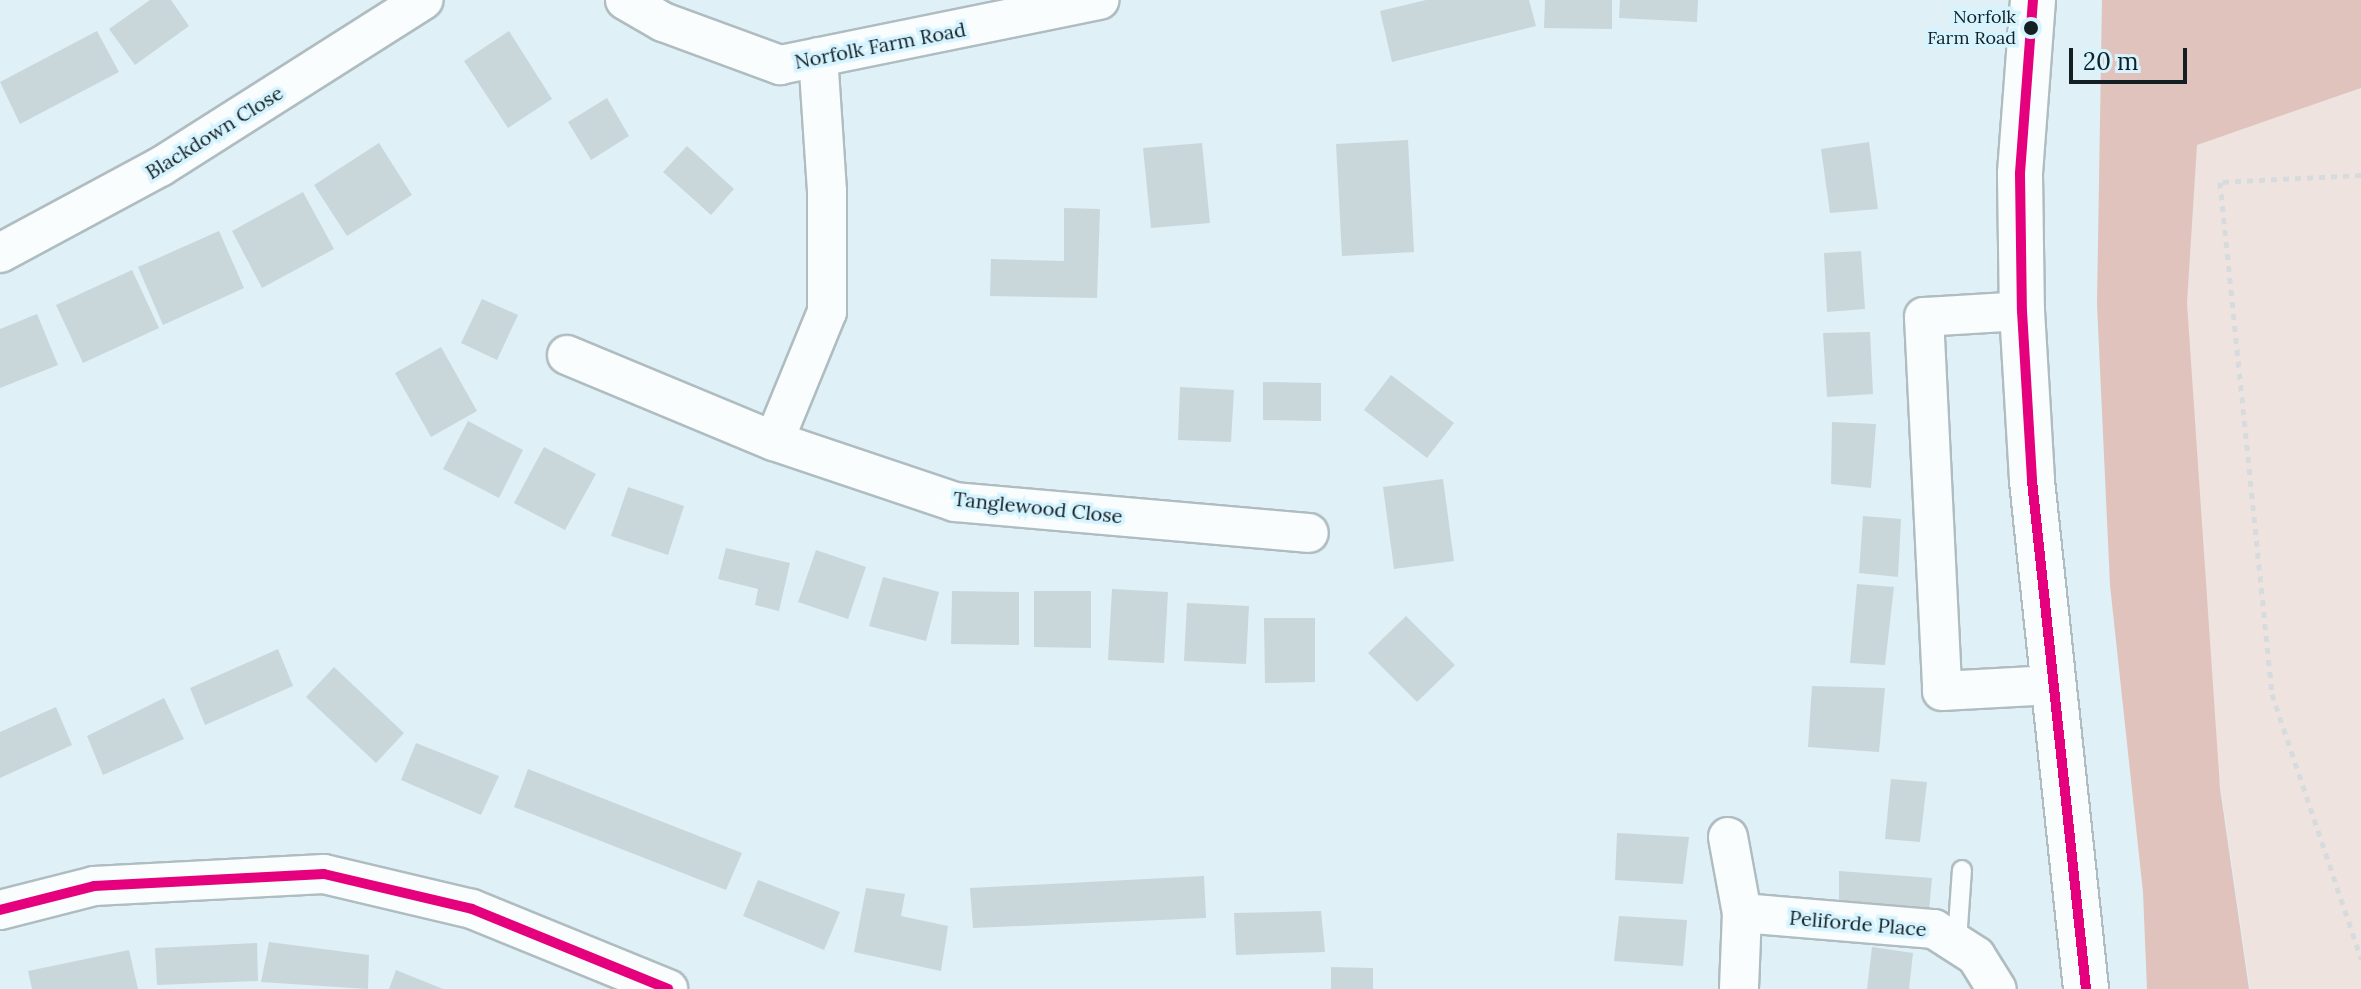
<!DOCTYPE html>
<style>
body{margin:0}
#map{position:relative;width:2361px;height:989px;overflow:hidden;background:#dff0f6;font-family:Lora,serif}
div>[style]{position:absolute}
.green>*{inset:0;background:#efe3e0}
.forest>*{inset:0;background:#e0c3bd}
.building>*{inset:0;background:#c9d7db}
.path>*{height:5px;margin-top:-2.5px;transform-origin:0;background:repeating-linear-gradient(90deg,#d6dcde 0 6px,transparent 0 12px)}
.roads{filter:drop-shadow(2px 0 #afbcc0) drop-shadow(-2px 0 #afbcc0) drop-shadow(0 2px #afbcc0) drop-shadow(0 -2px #afbcc0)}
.lane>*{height:18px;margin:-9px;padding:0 9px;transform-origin:9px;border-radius:9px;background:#fafdfe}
.street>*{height:38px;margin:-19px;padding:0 19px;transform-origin:19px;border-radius:19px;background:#fafdfe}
.secondary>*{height:44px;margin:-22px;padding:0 22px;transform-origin:22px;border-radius:22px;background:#fafdfe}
.bus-1>*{height:10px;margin:-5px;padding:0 5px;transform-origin:5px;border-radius:5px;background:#e5007d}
.dots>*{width:22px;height:22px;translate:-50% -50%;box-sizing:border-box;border:4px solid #d6f4ff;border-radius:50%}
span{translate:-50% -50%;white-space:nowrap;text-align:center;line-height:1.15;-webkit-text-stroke:7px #d6f4ff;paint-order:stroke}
.bus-label{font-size:18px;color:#141f23}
.right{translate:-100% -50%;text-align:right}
.street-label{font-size:20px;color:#141f23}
.scale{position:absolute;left:2069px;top:48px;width:118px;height:36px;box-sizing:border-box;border:4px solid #141f23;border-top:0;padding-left:10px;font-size:24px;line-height:28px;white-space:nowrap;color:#141f23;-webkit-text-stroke:6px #d6f4ff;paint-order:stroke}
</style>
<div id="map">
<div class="green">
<i style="clip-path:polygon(2361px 88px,2361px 989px,2250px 989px,2175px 475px,2197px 144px)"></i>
</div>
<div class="forest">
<i style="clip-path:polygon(2102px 0,2361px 0,2361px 88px,2197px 145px,2187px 303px,2220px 788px,2249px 989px,2147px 989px,2143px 892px,2110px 585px,2097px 304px)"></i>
</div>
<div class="building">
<i style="clip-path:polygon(150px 0,171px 0,189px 26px,135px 65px,109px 29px)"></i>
<i style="clip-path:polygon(1426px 0,1529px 0,1536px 26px,1392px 62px,1380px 11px)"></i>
<i style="clip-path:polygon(1545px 0,1612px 0,1612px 29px,1544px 28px)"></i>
<i style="clip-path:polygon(1620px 0,1698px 0,1697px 22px,1619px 18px)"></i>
<i style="clip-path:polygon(97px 31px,119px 72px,20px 124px,0 82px)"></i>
<i style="clip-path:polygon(509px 31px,552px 99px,508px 128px,464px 61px)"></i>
<i style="clip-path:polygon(607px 98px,629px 136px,591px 160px,568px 122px)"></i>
<i style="clip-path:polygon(1408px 140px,1414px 252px,1342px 256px,1336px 144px)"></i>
<i style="clip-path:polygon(1869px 142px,1878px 209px,1830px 213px,1821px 149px)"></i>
<i style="clip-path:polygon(379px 143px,412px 195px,347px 236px,314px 185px)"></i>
<i style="clip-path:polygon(1202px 143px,1210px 223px,1151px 228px,1143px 148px)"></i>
<i style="clip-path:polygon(687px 146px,734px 189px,711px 215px,663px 172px)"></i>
<i style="clip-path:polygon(303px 192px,334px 249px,262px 288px,232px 231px)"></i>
<i style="clip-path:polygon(1064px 208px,1100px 209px,1097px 298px,990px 296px,991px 259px,1064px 261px)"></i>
<i style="clip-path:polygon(219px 231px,244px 288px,163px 325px,138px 267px)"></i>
<i style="clip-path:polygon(1861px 251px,1865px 309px,1827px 312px,1824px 253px)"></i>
<i style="clip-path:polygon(132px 270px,159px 328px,83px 363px,56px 305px)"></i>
<i style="clip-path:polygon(482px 299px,518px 315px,497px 360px,461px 343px)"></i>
<i style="clip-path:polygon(37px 314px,58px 365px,0 388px,0 329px)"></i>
<i style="clip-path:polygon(1870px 332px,1873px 394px,1827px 397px,1823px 333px)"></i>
<i style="clip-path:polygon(441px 347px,477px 411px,431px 437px,395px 373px)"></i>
<i style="clip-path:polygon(1391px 375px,1454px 423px,1427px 458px,1364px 410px)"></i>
<i style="clip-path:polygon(1263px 382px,1321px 383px,1321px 421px,1263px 420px)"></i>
<i style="clip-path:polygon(1180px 387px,1234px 390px,1231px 442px,1178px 440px)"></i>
<i style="clip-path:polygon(468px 421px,523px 450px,499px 498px,443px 469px)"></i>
<i style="clip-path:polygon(1832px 422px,1876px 424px,1871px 488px,1831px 484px)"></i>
<i style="clip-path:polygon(544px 447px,596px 474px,565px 530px,514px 503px)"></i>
<i style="clip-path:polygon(1443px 479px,1454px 561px,1394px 569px,1383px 487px)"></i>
<i style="clip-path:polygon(628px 487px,684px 506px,668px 555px,611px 536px)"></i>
<i style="clip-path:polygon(1863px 516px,1901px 519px,1898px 577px,1859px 573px)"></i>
<i style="clip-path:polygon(726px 548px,790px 563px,779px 611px,755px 605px,758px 589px,718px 579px)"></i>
<i style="clip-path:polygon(816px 550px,866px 567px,848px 619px,798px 602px)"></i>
<i style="clip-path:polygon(883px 577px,939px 592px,926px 641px,869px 626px)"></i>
<i style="clip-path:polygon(1857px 584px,1894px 587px,1885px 665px,1850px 663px)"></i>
<i style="clip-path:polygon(1112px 589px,1168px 592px,1164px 663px,1108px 660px)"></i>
<i style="clip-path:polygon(952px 591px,1019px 592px,1019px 645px,951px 644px)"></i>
<i style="clip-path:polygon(1034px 591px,1091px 591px,1091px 648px,1034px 647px)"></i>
<i style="clip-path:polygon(1187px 603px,1249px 606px,1246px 664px,1184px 661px)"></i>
<i style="clip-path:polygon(1406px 616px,1455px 665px,1417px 702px,1368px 653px)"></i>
<i style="clip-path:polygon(1264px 618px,1315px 618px,1315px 682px,1265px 683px)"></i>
<i style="clip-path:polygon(278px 649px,293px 686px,205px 725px,190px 688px)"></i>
<i style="clip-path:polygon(334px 667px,404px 733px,376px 763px,306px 697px)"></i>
<i style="clip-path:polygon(1812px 686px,1885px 688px,1879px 752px,1808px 747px)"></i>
<i style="clip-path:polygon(164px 698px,184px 739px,103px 775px,87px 736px)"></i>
<i style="clip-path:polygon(56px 707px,72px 745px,0 778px,0 732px)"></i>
<i style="clip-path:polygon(416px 743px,499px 776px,481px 815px,401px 780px)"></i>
<i style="clip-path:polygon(528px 769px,742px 853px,726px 890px,514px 807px)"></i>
<i style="clip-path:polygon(1891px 779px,1927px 782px,1920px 842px,1885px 839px)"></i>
<i style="clip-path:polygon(1617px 833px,1689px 837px,1683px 884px,1615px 880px)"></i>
<i style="clip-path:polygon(1839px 871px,1932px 878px,1929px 911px,1839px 902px)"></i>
<i style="clip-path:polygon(1204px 876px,1206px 918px,973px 928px,970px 888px)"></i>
<i style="clip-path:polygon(758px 880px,840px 912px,824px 950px,743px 916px)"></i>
<i style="clip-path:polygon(866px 888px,905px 894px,901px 916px,948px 926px,941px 971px,854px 952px)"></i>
<i style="clip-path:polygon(1321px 911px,1325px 952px,1236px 955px,1234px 913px)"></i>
<i style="clip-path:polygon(1619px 916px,1687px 920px,1683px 966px,1614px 961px)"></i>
<i style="clip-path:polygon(269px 942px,369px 955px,368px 989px,261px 982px)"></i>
<i style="clip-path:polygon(257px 943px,258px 981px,157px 985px,155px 948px)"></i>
<i style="clip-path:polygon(1872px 947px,1913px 953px,1909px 989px,1867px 989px)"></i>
<i style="clip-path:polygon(129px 950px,138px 989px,32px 989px,28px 971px)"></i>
<i style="clip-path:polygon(1331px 967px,1373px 968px,1373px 989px,1331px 989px)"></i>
<i style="clip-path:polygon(396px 970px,443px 989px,389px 989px)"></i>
</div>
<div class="path">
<i style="left:2361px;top:175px;width:141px;rotate:177.2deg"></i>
<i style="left:2220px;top:182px;width:515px;rotate:84.2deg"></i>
<i style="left:2272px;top:694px;width:280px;rotate:71.4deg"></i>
</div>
<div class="roads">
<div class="lane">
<i style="left:1957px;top:941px;width:71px;rotate:-86deg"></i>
</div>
<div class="street">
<i style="left:625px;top:0;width:44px;rotate:30.1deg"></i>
<i style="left:663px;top:22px;width:125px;rotate:20.2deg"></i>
<i style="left:780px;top:65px;width:326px;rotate:-11.5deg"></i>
<i style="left:0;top:253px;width:182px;rotate:-28.3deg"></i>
<i style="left:160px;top:167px;width:312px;rotate:-32.4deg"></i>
<i style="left:2022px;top:311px;width:98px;rotate:176.5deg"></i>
<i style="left:1924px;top:317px;width:374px;rotate:87.2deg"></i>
<i style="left:1942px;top:691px;width:110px;rotate:-3.1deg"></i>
<i style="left:567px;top:355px;width:224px;rotate:22.6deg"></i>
<i style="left:774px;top:441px;width:191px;rotate:18.6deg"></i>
<i style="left:955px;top:502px;width:355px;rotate:5deg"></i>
<i style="left:774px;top:441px;width:139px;rotate:-67.7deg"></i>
<i style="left:827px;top:312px;width:121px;rotate:-90deg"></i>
<i style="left:827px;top:191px;width:134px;rotate:-93.8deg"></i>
<i style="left:1728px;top:837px;width:77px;rotate:79.6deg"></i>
<i style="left:1742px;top:913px;width:76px;rotate:92.3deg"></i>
<i style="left:0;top:910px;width:97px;rotate:-14.3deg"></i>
<i style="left:94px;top:886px;width:230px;rotate:-3deg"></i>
<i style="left:324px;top:874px;width:152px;rotate:13.3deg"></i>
<i style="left:472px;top:909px;width:212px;rotate:22.2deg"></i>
<i style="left:1742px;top:913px;width:193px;rotate:4.8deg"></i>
<i style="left:1934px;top:929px;width:50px;rotate:32.7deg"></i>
<i style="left:1976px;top:956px;width:39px;rotate:58deg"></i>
</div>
<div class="secondary">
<i style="left:2033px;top:0;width:174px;rotate:94.3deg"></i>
<i style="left:2020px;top:174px;width:137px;rotate:89.2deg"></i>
<i style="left:2022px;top:311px;width:170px;rotate:86.6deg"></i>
<i style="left:2032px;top:481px;width:511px;rotate:83.93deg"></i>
</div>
</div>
<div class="bus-1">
<i style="left:2033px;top:0;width:174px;rotate:94.3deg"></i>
<i style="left:2020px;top:174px;width:137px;rotate:89.2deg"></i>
<i style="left:2022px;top:311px;width:170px;rotate:86.6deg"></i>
<i style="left:2032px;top:481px;width:511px;rotate:83.93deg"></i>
<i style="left:0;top:910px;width:97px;rotate:-14.3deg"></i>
<i style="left:94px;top:886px;width:230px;rotate:-3deg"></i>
<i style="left:324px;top:874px;width:152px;rotate:13.3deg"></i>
<i style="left:472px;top:909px;width:212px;rotate:22.2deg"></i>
</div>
<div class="dots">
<i style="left:2031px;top:28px;background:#141f23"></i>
</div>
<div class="bus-label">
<span class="right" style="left:2016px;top:28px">Norfolk<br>Farm Road</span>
</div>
<div class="street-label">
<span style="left:880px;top:45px;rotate:-11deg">Norfolk Farm Road</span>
<span style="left:214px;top:132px;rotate:-32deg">Blackdown Close</span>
<span style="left:1038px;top:507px;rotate:6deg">Tanglewood Close</span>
<span style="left:1858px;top:923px;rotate:5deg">Peliforde Place</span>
</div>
<div class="scale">20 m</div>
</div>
